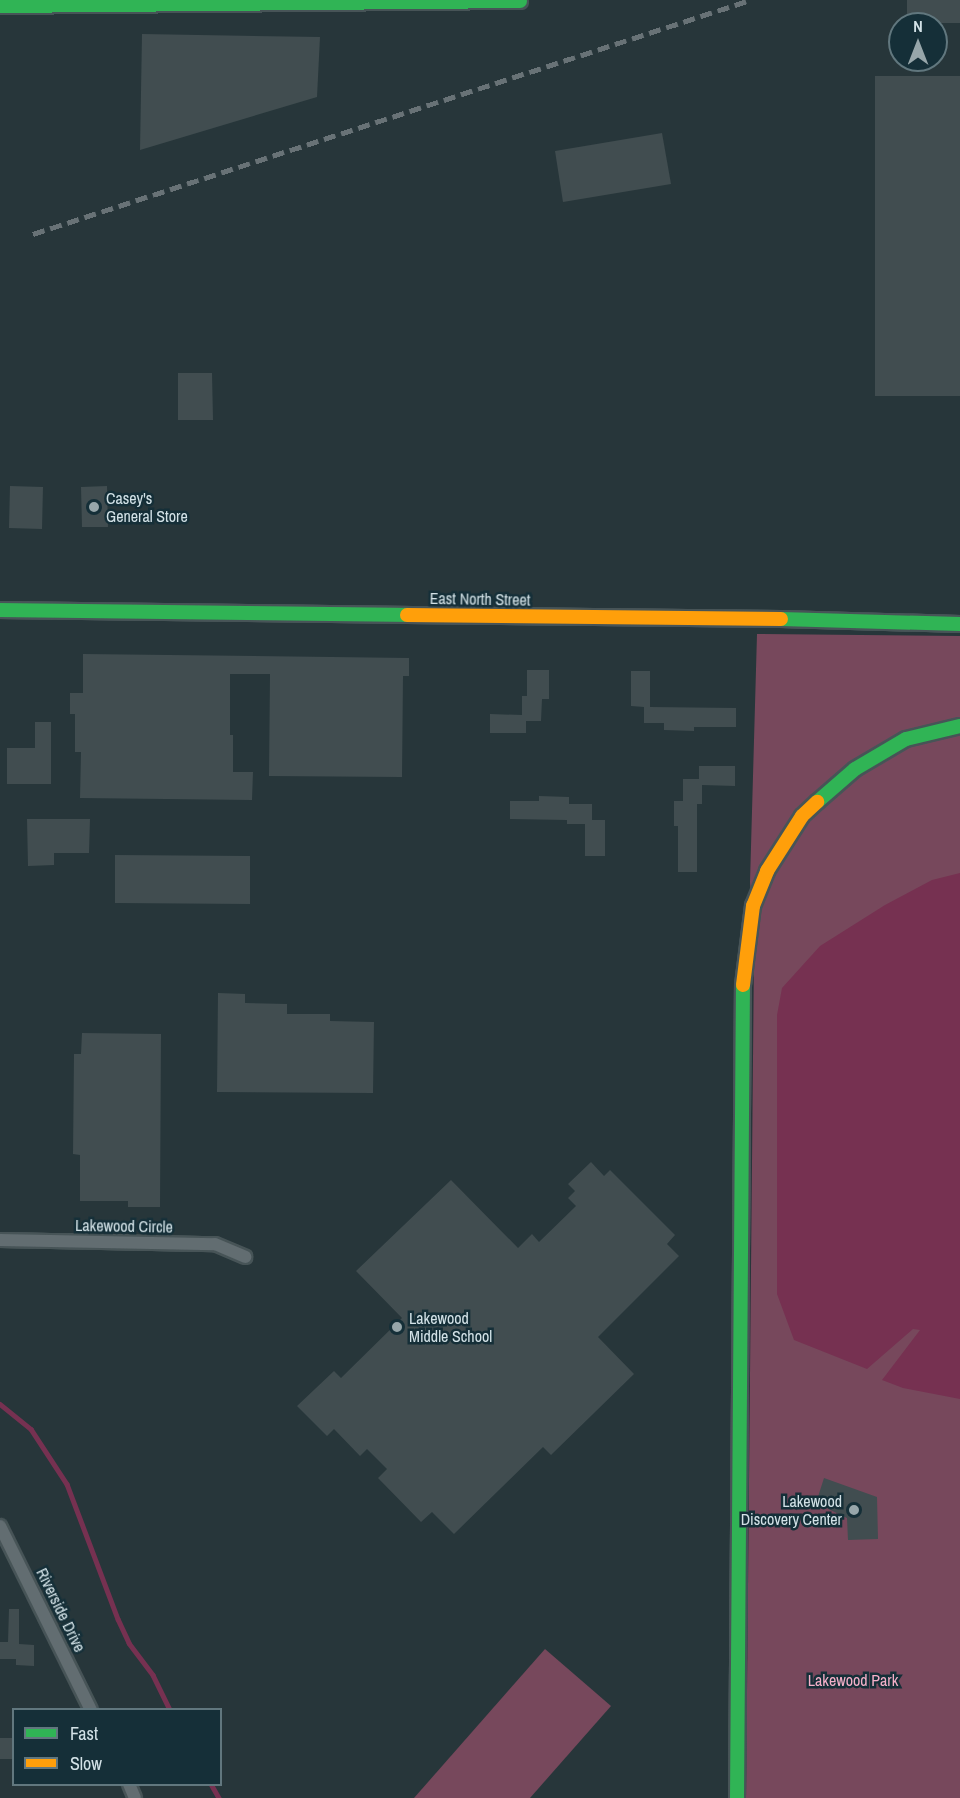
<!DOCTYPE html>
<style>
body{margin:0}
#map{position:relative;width:960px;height:1798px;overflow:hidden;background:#27363a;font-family:"Archivo Narrow",sans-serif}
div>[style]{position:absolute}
.green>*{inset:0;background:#77485c}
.water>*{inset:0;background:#763151}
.stream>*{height:4.5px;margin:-2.25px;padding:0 2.25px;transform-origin:2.25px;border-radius:2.25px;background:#763151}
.building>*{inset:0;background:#414d50}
.roads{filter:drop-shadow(2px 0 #475457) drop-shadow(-2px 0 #475457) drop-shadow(0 2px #475457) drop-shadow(0 -2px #475457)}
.street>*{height:12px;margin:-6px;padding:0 6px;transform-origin:6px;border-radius:6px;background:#626d71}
.fast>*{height:14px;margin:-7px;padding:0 7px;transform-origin:7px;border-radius:7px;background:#30b455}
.slow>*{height:14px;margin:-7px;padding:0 7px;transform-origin:7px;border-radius:7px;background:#ff9f0a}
.rail>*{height:4.5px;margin-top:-2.25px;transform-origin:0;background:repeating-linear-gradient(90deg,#687276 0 12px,transparent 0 18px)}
.dots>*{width:16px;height:16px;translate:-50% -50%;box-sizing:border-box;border:3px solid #152f38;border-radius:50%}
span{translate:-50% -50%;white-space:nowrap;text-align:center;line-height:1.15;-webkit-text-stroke:5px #152f38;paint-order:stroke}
.poi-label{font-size:16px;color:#d3e2e7}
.left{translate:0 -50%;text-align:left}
.right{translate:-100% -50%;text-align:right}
.street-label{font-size:16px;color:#d3e2e7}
.park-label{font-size:16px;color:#f5b0c9}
.legend{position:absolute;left:12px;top:1708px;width:210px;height:78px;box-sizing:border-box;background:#152f38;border:2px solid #61777e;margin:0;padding:8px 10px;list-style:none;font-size:18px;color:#d3e2e7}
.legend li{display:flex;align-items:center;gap:12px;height:30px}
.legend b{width:30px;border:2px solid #61777e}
.north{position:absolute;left:888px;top:12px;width:60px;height:60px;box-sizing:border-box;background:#152f38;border:2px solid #61777e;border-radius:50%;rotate:0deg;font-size:16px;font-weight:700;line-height:24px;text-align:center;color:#d3e2e7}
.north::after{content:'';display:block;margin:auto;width:21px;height:27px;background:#97a6aa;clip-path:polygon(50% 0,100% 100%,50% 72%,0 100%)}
</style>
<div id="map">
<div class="green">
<i style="clip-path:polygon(757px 634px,960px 636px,960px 1798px,746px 1798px,754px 953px,750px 882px)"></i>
<i style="clip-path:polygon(545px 1649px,611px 1706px,530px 1798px,414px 1798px)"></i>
</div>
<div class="water">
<i style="clip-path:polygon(960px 873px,960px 1399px,903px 1388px,882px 1380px,920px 1330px,913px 1329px,867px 1369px,794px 1340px,777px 1294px,777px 1015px,782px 988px,820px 946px,885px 905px,932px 880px)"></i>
</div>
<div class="stream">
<i style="left:0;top:1404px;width:40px;rotate:39deg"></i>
<i style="left:31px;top:1429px;width:66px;rotate:56.8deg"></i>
<i style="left:67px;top:1484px;width:144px;rotate:69.3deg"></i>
<i style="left:118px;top:1619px;width:26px;rotate:65deg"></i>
<i style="left:129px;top:1643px;width:40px;rotate:53deg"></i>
<i style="left:153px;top:1675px;width:39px;rotate:64deg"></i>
<i style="left:211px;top:1784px;width:16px;rotate:60deg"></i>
</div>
<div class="building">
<i style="clip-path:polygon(907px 0,960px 0,960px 23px,907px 23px)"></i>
<i style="clip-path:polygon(142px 34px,320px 37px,317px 97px,140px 150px)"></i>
<i style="clip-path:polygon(875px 76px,960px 76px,960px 396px,875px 396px)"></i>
<i style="clip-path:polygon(662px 133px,671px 184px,563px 202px,555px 151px)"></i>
<i style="clip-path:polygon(178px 373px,212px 373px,213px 420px,178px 420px)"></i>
<i style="clip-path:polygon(10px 486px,43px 487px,42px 529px,9px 528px)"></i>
<i style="clip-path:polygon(107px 486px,108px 527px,82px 527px,81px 487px)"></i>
<i style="clip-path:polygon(83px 654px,409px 658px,409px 676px,403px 676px,402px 777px,269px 776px,270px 674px,230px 674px,230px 735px,233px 735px,233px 772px,253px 772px,252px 800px,80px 798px,81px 752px,75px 752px,75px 714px,70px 714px,70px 693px,83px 693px)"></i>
<i style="clip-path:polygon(527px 670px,549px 670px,549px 699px,542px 699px,541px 721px,526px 721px,526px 733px,490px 733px,490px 714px,522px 715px,522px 696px,527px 696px)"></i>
<i style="clip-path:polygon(631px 671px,650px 671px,650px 707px,736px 708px,736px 727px,694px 727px,694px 731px,664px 730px,664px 723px,644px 723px,644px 707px,631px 706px)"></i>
<i style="clip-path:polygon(35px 722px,51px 722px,51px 784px,7px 784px,7px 748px,35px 748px)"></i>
<i style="clip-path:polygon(699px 766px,735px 766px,735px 786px,702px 785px,702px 804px,697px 804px,697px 872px,678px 872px,678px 826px,674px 826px,674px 801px,683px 801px,683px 779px,699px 779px)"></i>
<i style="clip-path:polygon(539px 796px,569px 797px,569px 804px,592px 804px,592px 820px,605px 820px,605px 856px,585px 856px,585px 824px,567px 824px,567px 820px,510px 819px,510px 801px,539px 801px)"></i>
<i style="clip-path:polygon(27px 819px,90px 819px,89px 853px,54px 853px,54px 865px,28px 866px)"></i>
<i style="clip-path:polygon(115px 855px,250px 856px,250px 904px,115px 903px)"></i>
<i style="clip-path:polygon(218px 993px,245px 994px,245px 1003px,287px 1004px,287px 1014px,330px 1014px,330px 1021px,374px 1022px,373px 1093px,217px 1092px)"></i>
<i style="clip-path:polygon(82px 1033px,161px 1034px,160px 1207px,128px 1207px,128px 1201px,80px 1201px,80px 1155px,73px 1154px,74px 1054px,81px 1054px)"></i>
<i style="clip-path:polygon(591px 1162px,604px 1176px,610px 1170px,675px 1235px,667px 1244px,679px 1256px,598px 1337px,634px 1374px,551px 1455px,543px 1447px,454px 1534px,432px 1512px,421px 1522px,378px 1478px,387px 1469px,367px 1449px,360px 1456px,334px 1429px,327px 1436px,297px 1406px,334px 1371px,341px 1378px,402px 1318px,356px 1271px,451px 1180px,518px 1248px,532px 1234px,539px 1242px,576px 1206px,568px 1198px,575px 1191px,568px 1184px)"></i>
<i style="clip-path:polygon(824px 1478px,877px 1497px,878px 1539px,848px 1540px,847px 1518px,816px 1503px)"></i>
<i style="clip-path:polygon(9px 1609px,19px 1609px,19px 1644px,34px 1645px,34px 1666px,16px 1665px,16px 1659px,0 1659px,0 1642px,8px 1642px)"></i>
<i style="clip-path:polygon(0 1738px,14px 1738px,14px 1759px,0 1759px)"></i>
</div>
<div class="roads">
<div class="street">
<i style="left:0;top:1240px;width:215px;rotate:1.1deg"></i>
<i style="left:215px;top:1244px;width:33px;rotate:23deg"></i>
<i style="left:0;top:1526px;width:205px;rotate:63.7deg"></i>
<i style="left:129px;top:1784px;width:15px;rotate:67deg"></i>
</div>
<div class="fast">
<i style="left:0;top:6px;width:520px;rotate:-0.55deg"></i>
<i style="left:0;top:610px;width:407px;rotate:0.7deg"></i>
<i style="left:781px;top:619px;width:179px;rotate:1.6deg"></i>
<i style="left:817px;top:802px;width:50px;rotate:-41deg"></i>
<i style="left:855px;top:769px;width:59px;rotate:-30.5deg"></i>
<i style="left:906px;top:739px;width:56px;rotate:-13.5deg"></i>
<i style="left:737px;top:1798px;width:813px;rotate:-89.58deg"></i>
</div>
<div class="slow">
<i style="left:407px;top:615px;width:374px;rotate:0.6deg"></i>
<i style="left:743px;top:985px;width:80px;rotate:-82.8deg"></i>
<i style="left:753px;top:906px;width:38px;rotate:-68deg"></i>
<i style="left:767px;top:871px;width:65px;rotate:-57.5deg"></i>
<i style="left:802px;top:816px;width:21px;rotate:-43deg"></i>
</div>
</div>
<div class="rail">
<i style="left:33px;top:234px;width:754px;rotate:-18.07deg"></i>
</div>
<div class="dots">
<i style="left:94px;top:507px;background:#97a6aa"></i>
<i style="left:397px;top:1327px;background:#97a6aa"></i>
<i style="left:854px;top:1510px;background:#97a6aa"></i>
</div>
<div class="poi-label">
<span class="left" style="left:106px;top:507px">Casey's<br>General Store</span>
<span class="left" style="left:409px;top:1327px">Lakewood<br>Middle School</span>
<span class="right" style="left:842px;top:1510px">Lakewood<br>Discovery Center</span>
</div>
<div class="street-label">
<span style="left:480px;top:599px;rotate:1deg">East North Street</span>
<span style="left:124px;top:1226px;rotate:1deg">Lakewood Circle</span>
<span style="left:61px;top:1610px;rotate:64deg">Riverside Drive</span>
</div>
<div class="park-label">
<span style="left:853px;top:1680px">Lakewood Park</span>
</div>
<ul class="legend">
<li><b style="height:8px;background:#30b455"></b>Fast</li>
<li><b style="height:8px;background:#ff9f0a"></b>Slow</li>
</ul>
<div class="north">N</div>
</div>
